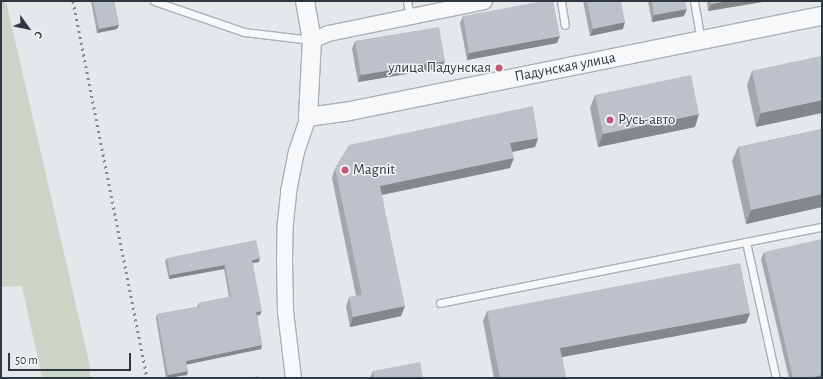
<!DOCTYPE html>
<meta charset="utf-8">
<style>
body{margin:0}
#map{position:relative;width:823px;height:379px;overflow:hidden;background:#e5e8eb;font-family:"Alegreya Sans",sans-serif}
div>[style]{position:absolute}
.green>*{inset:0;background:#ccd4c7}
.roads{filter:drop-shadow(1px 0 #aab0b5) drop-shadow(-1px 0 #aab0b5) drop-shadow(0 1px #aab0b5) drop-shadow(0 -1px #aab0b5)}
.service>*{height:7px;margin:-3.5px;padding:0 3.5px;transform-origin:3.5px;border-radius:3.5px;background:#f7f8f9}
.minor>*{height:15px;margin:-7.5px;padding:0 7.5px;transform-origin:7.5px;border-radius:7.5px;background:#f7f8f9}
.tertiary>*{height:18px;margin:-9px;padding:0 9px;transform-origin:9px;border-radius:9px;background:#f7f8f9}
.rail>*{height:3px;margin-top:-1.5px;transform-origin:0;background:repeating-linear-gradient(90deg,#808a93 0 2px,transparent 0 6px)}
.wall>*{inset:0;background:#a2a7ab}
.shaded-wall>*{inset:0;background:#84888b}
.building>*{inset:0;background:#bcc2c7}
.dots>*{width:11px;height:11px;translate:-50% -50%;box-sizing:border-box;border:2px solid #f4f6f8;border-radius:50%}
span{translate:-50% -50%;white-space:nowrap;text-align:center;line-height:1.15;-webkit-text-stroke:3px #f4f6f8;paint-order:stroke}
.street-label{font-size:15px;color:#2e3842}
.poi-label{font-size:15px;color:#2e3842}
.right{translate:-100% -50%;text-align:right}
.left{translate:0 -50%;text-align:left}
.frame{position:absolute;inset:0;border:2px solid #2e3842;pointer-events:none}
.north{position:absolute;left:8px;top:8px;width:40px;height:40px;-webkit-text-stroke:3px #f4f6f8;paint-order:stroke;rotate:123deg;font-size:11px;font-weight:700;line-height:16px;text-align:center;color:#2e3842}
.north::after{content:'';display:block;margin:auto;width:14px;height:18px;background:#2e3842;clip-path:polygon(50% 0,100% 100%,50% 72%,0 100%)}
.scale{position:absolute;left:8px;top:353px;width:123px;height:18px;box-sizing:border-box;border:2px solid #2e3842;border-top:0;padding-left:5px;font-size:12px;line-height:14px;white-space:nowrap;color:#2e3842;-webkit-text-stroke:3px #f4f6f8;paint-order:stroke}
</style>
<div id="map">
<div class="green">
<i style="clip-path:polygon(1px 1px,6px 1px,90px 366px,90px 378px,42px 378px,22px 286px,1px 287px)"></i>
</div>
<div class="roads">
<div class="service">
<i style="left:154px;top:1px;width:95px;rotate:19deg"></i>
<i style="left:244px;top:32px;width:68px;rotate:6.7deg"></i>
<i style="left:407px;top:1px;width:15px;rotate:79deg"></i>
<i style="left:561px;top:1px;width:24px;rotate:81deg"></i>
<i style="left:694px;top:1px;width:39px;rotate:80deg"></i>
<i style="left:746px;top:242px;width:139px;rotate:77.6deg"></i>
<i style="left:440px;top:303px;width:389px;rotate:-11.3deg"></i>
</div>
<div class="minor">
<i style="left:312px;top:40px;width:17px;rotate:-24deg"></i>
<i style="left:328px;top:33px;width:159px;rotate:-11.6deg"></i>
<i style="left:293px;top:378px;width:67px;rotate:-96.8deg"></i>
<i style="left:285px;top:311px;width:50px;rotate:-91.1deg"></i>
<i style="left:284px;top:261px;width:39px;rotate:-89deg"></i>
<i style="left:285px;top:222px;width:31px;rotate:-84deg"></i>
<i style="left:288px;top:191px;width:41px;rotate:-78.7deg"></i>
<i style="left:296px;top:151px;width:36px;rotate:-71deg"></i>
</div>
<div class="tertiary">
<i style="left:305px;top:1px;width:40px;rotate:80deg"></i>
<i style="left:312px;top:40px;width:77px;rotate:93deg"></i>
<i style="left:308px;top:117px;width:37px;rotate:-8deg"></i>
<i style="left:345px;top:112px;width:487px;rotate:-11.4deg"></i>
</div>
</div>
<div class="rail">
<i style="left:73px;top:1px;width:384px;rotate:78.9deg"></i>
</div>
<div class="wall">
<i style="clip-path:polygon(91px 1px,114px 1px,119px 25px,117px 29px,97px 33px)"></i>
<i style="clip-path:polygon(583px 1px,621px 1px,623px 29px,590px 36px)"></i>
<i style="clip-path:polygon(648px 1px,685px 1px,684px 16px,652px 22px)"></i>
<i style="clip-path:polygon(707px 1px,768px 1px,708px 11px)"></i>
<i style="clip-path:polygon(463px 16px,557px 43px,467px 60px,460px 23px)"></i>
<i style="clip-path:polygon(355px 41px,442px 68px,358px 82px,352px 49px)"></i>
<i style="clip-path:polygon(822px 56px,756px 127px,747px 85px,752px 71px)"></i>
<i style="clip-path:polygon(595px 95px,695px 127px,598px 147px,590px 108px)"></i>
<i style="clip-path:polygon(822px 129px,822px 207px,746px 224px,732px 161px,738px 147px)"></i>
<i style="clip-path:polygon(538px 138px,535px 147px,512px 152px,510px 168px,382px 195px,401px 316px,350px 327px,346px 307px,349px 297px,356px 296px,332px 178px,335px 168px)"></i>
<i style="clip-path:polygon(764px 252px,822px 378px,789px 378px,761px 259px)"></i>
<i style="clip-path:polygon(167px 258px,259px 262px,253px 263px,260px 315px,257px 315px,262px 345px,261px 349px,187px 364px,187px 375px,166px 378px,156px 318px,157px 314px,197px 307px,199px 303px,229px 297px,224px 269px,169px 279px,165px 261px)"></i>
<i style="clip-path:polygon(487px 311px,750px 313px,746px 323px,562px 357px,566px 378px,494px 378px,483px 321px)"></i>
<i style="clip-path:polygon(373px 371px,423px 378px,370px 378px)"></i>
</div>
<div class="shaded-wall">
<i style="clip-path:polygon(729px 1px,768px 1px,708px 11px,711px 4px)"></i>
<i style="clip-path:polygon(687px 9px,684px 16px,652px 22px,654px 15px)"></i>
<i style="clip-path:polygon(625px 22px,623px 29px,590px 36px,593px 29px)"></i>
<i style="clip-path:polygon(119px 25px,117px 29px,97px 33px,99px 29px)"></i>
<i style="clip-path:polygon(560px 36px,557px 43px,467px 60px,469px 53px)"></i>
<i style="clip-path:polygon(445px 61px,442px 68px,358px 82px,361px 75px)"></i>
<i style="clip-path:polygon(822px 100px,822px 113px,756px 127px,761px 113px)"></i>
<i style="clip-path:polygon(699px 114px,695px 127px,598px 147px,603px 134px)"></i>
<i style="clip-path:polygon(538px 138px,535px 147px,507px 153px,510px 143px)"></i>
<i style="clip-path:polygon(514px 158px,510px 168px,376px 196px,380px 186px)"></i>
<i style="clip-path:polygon(822px 194px,822px 207px,746px 224px,751px 210px)"></i>
<i style="clip-path:polygon(260px 258px,259px 262px,251px 263px,252px 260px)"></i>
<i style="clip-path:polygon(225px 265px,224px 269px,169px 279px,170px 275px)"></i>
<i style="clip-path:polygon(405px 306px,401px 316px,350px 327px,353px 317px)"></i>
<i style="clip-path:polygon(262px 311px,260px 315px,255px 316px,256px 312px)"></i>
<i style="clip-path:polygon(750px 313px,746px 323px,557px 358px,560px 348px)"></i>
<i style="clip-path:polygon(262px 345px,261px 349px,185px 365px,186px 361px)"></i>
<i style="clip-path:polygon(188px 371px,187px 375px,167px 378px,168px 375px)"></i>
<i style="clip-path:polygon(822px 375px,822px 378px,809px 378px)"></i>
</div>
<div class="building">
<i style="clip-path:polygon(93px 1px,114px 1px,119px 25px,99px 29px)"></i>
<i style="clip-path:polygon(544px 1px,553px 1px,560px 36px,469px 53px,463px 16px)"></i>
<i style="clip-path:polygon(587px 1px,621px 1px,625px 22px,593px 29px)"></i>
<i style="clip-path:polygon(652px 1px,685px 1px,687px 9px,654px 15px)"></i>
<i style="clip-path:polygon(711px 1px,729px 1px,711px 4px)"></i>
<i style="clip-path:polygon(439px 27px,445px 61px,361px 75px,355px 41px)"></i>
<i style="clip-path:polygon(822px 56px,822px 100px,761px 113px,752px 71px)"></i>
<i style="clip-path:polygon(691px 75px,699px 114px,603px 134px,595px 95px)"></i>
<i style="clip-path:polygon(533px 106px,538px 138px,510px 143px,514px 158px,380px 186px,405px 306px,353px 317px,349px 297px,362px 295px,335px 168px,349px 145px)"></i>
<i style="clip-path:polygon(822px 129px,822px 194px,751px 210px,738px 147px)"></i>
<i style="clip-path:polygon(822px 239px,822px 375px,809px 378px,793px 378px,764px 252px)"></i>
<i style="clip-path:polygon(256px 240px,260px 258px,252px 260px,262px 311px,256px 312px,262px 345px,186px 361px,188px 371px,168px 375px,157px 314px,199px 307px,199px 303px,231px 297px,225px 265px,170px 275px,167px 258px)"></i>
<i style="clip-path:polygon(740px 263px,750px 313px,560px 348px,566px 378px,500px 378px,487px 311px)"></i>
<i style="clip-path:polygon(420px 362px,423px 378px,374px 378px,373px 371px)"></i>
<i style="clip-path:polygon(258px 376px,258px 378px,250px 378px)"></i>
</div>
<div class="dots">
<i style="left:499px;top:68px;background:#c15977"></i>
<i style="left:610px;top:120px;background:#c15977"></i>
<i style="left:345px;top:170px;background:#c15977"></i>
</div>
<div class="street-label">
<span style="left:565px;top:67px;rotate:-11deg">Падунская улица</span>
</div>
<div class="poi-label">
<span class="right" style="left:491px;top:68px">улица Падунская</span>
<span class="left" style="left:618px;top:120px">Русь-авто</span>
<span class="left" style="left:353px;top:170px">Magnit</span>
</div>
<div class="frame"></div>
<div class="north">С</div>
<div class="scale">50 m</div>
</div>
